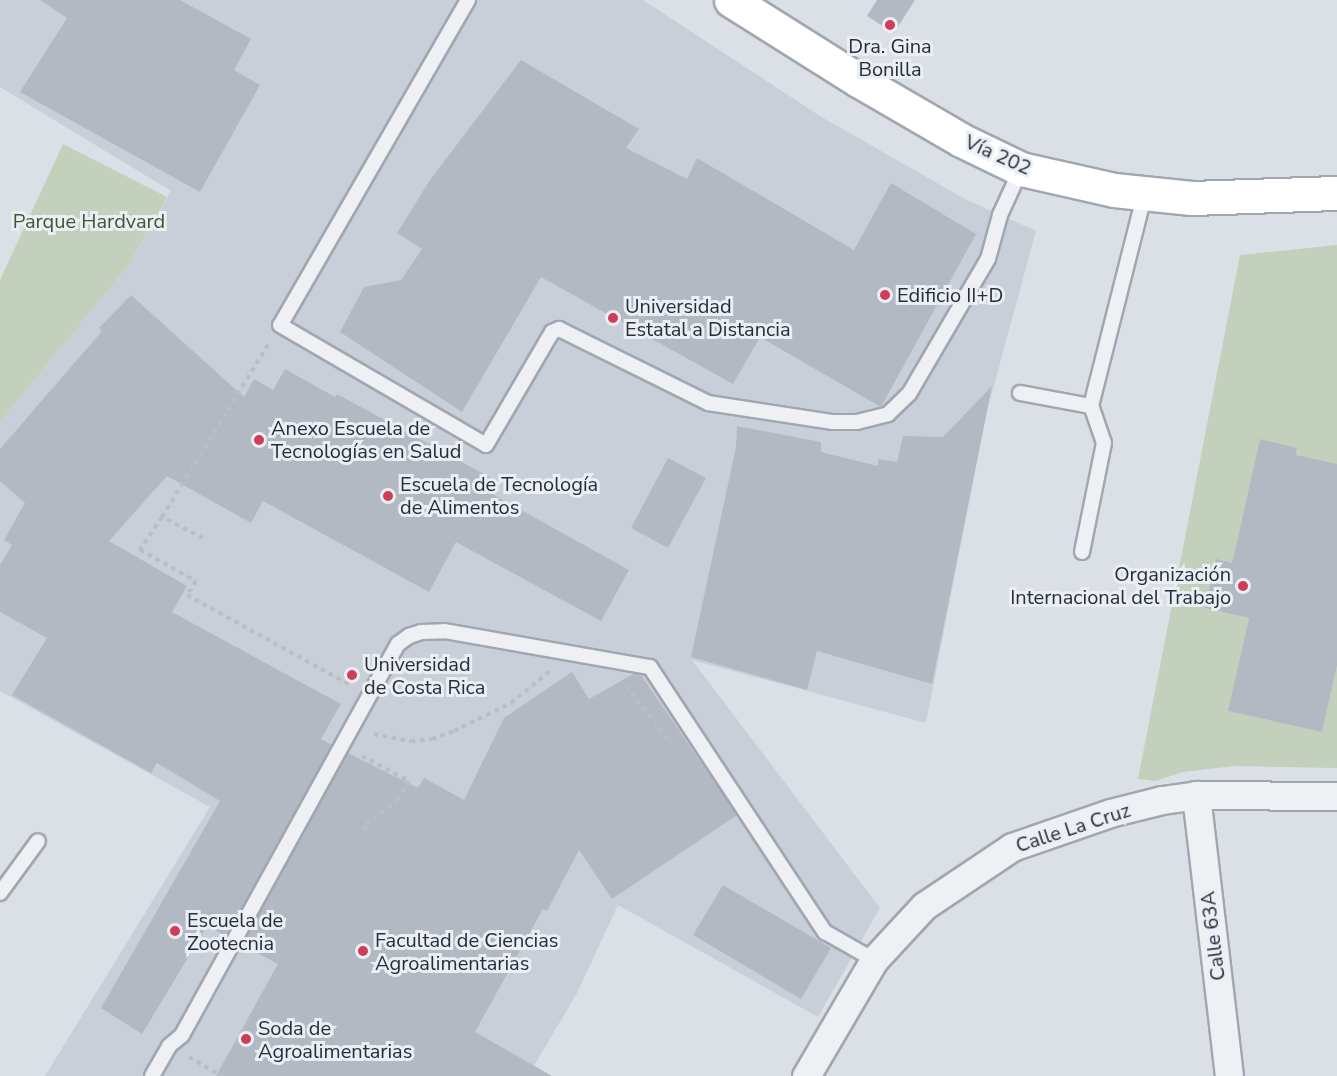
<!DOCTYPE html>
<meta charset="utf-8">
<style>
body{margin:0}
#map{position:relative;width:1337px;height:1076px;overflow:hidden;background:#dbe0e6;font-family:"Nunito Sans",sans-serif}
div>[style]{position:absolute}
.built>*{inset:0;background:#c9cfd8}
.green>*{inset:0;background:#c2d0bc}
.building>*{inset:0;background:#b3b9c3}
.path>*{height:4px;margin-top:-2px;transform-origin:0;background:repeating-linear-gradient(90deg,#babec4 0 4.5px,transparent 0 9px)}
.roads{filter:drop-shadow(2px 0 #a1a7b0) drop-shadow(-2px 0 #a1a7b0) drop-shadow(0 2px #a1a7b0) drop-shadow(0 -2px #a1a7b0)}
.service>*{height:14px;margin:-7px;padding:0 7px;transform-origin:7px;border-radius:7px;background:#eef0f4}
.minor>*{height:27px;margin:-13.5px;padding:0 13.5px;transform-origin:13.5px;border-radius:13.5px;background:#eef0f4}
.secondary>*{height:33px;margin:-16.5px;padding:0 16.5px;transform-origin:16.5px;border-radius:16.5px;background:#fff}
.dots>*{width:16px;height:16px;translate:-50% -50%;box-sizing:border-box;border:3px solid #ebeff4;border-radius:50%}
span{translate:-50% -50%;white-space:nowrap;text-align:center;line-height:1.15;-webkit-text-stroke:6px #ebeff4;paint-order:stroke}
.poi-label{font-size:20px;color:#252e3c}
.left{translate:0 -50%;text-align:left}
.right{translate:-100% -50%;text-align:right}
.street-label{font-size:20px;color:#252e3c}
.park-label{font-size:20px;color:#3a5833}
</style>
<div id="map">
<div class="built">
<i style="clip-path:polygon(0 0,643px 0,820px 116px,965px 199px,1036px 231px,987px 411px,926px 723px,692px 660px,880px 908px,818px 1017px,618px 905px,577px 993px,528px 1076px,45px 1076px,210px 807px,0 691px,0 422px,128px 266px,171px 191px,0 87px)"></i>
</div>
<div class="green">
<i style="clip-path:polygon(63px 144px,167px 197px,128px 266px,0 422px,0 280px)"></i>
<i style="clip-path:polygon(1337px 245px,1337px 464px,1293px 468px,1297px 448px,1260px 440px,1234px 553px,1276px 572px,1217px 560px,1206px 608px,1249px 618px,1229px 711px,1322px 732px,1337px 666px,1337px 768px,1234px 766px,1183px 772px,1155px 781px,1138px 779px,1240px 255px)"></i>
</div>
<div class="building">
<i style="clip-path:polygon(40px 0,180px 0,251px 39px,234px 70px,260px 85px,200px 192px,20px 92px,67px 18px)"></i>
<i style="clip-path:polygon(877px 0,915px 0,894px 33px,867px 16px)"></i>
<i style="clip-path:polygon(521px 60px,639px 129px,626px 148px,687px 179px,697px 158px,854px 250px,891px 183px,976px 234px,881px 407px,760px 337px,733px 384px,541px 277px,462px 412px,340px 332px,364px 287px,401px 280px,422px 249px,397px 233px,430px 180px)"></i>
<i style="clip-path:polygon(131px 295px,244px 397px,254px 379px,273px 390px,285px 369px,335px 397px,337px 394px,491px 478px,485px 490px,629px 570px,601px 621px,456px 542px,429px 592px,263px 501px,251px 523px,167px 476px,109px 541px,187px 586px,172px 612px,341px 704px,321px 739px,332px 745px,226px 936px,207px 926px,142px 1034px,101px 1008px,220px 801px,157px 763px,151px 773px,12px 695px,47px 638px,0 612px,0 565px,12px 545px,4px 540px,25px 503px,0 481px,0 449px,102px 331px,99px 328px)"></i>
<i style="clip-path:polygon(992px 386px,932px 684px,817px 651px,807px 690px,691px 657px,736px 447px,737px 426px,821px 442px,821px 452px,878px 466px,878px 459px,897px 462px,903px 436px,943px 437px)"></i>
<i style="clip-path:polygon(1260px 439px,1297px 448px,1296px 455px,1337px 464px,1337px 666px,1322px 732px,1228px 711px,1249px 618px,1205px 608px,1216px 559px,1232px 563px)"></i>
<i style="clip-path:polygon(668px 458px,706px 478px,668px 548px,631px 528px)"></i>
<i style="clip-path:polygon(572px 672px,589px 699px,635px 673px,641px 675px,737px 815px,612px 899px,579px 850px,547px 911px,543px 909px,475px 1032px,552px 1076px,216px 1076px,278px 964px,242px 945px,348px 753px,418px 788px,424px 778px,464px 800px,504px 718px)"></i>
<i style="clip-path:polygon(723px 885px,831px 948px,801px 999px,693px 935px)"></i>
</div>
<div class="path">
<i style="left:162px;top:517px;width:40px;rotate:124deg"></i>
<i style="left:140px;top:550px;width:64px;rotate:29deg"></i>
<i style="left:196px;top:581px;width:17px;rotate:123deg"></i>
<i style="left:187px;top:595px;width:188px;rotate:28.9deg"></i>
<i style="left:203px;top:538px;width:46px;rotate:-152.9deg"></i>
<i style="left:162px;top:517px;width:204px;rotate:-58.4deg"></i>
<i style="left:626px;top:686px;width:76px;rotate:51.9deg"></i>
<i style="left:374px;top:734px;width:38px;rotate:11deg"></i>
<i style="left:411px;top:741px;width:21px;rotate:-5deg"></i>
<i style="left:432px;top:739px;width:23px;rotate:-20deg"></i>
<i style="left:454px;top:731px;width:64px;rotate:-26.2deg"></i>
<i style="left:511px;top:703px;width:50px;rotate:-39.4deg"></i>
<i style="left:362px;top:756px;width:53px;rotate:28deg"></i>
<i style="left:409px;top:781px;width:21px;rotate:121deg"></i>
<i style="left:398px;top:799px;width:45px;rotate:141.3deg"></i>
<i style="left:363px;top:827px;width:9px;rotate:32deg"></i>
<i style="left:189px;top:1057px;width:38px;rotate:30deg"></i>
</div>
<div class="roads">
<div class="service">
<i style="left:468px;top:0;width:375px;rotate:120deg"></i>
<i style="left:280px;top:325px;width:238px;rotate:30.2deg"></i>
<i style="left:486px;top:445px;width:131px;rotate:-59.7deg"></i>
<i style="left:552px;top:332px;width:8px;rotate:-23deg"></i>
<i style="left:559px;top:329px;width:166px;rotate:26.4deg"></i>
<i style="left:708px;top:403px;width:125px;rotate:8.7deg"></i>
<i style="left:832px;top:422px;width:25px"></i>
<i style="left:857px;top:422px;width:32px;rotate:-14deg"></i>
<i style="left:888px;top:414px;width:29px;rotate:-44deg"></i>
<i style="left:909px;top:394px;width:156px;rotate:-59.7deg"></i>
<i style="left:988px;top:259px;width:46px;rotate:-74.7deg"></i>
<i style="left:1000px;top:215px;width:51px;rotate:-65.5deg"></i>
<i style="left:1020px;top:393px;width:72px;rotate:10.4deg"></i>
<i style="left:1082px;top:552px;width:111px;rotate:-78.6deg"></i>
<i style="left:1104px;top:443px;width:39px;rotate:-109deg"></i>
<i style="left:1091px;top:406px;width:220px;rotate:-75.8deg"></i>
<i style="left:0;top:893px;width:64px;rotate:-53.8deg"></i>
<i style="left:152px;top:1076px;width:34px;rotate:-60deg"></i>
<i style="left:169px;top:1046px;width:17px;rotate:-40deg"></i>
<i style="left:182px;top:1035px;width:447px;rotate:-61.1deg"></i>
<i style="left:398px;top:644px;width:14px;rotate:-36deg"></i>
<i style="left:409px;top:636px;width:13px;rotate:-18deg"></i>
<i style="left:421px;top:632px;width:24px;rotate:-2deg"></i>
<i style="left:445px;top:631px;width:208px;rotate:10deg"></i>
<i style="left:650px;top:667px;width:318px;rotate:56.6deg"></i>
<i style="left:825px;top:932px;width:56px;rotate:29.7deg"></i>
</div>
<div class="minor">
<i style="left:1196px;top:795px;width:283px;rotate:83.3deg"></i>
<i style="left:806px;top:1076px;width:134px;rotate:-59.6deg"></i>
<i style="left:874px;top:960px;width:74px;rotate:-47.2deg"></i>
<i style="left:924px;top:906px;width:106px;rotate:-33.8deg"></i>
<i style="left:1012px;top:847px;width:104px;rotate:-19.1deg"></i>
<i style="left:1110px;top:813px;width:54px;rotate:-14deg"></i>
<i style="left:1162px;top:800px;width:34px;rotate:-8deg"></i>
<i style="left:1196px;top:795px;width:141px;rotate:0.4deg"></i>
</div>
<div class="secondary">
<i style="left:731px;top:0;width:150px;rotate:32.2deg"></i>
<i style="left:858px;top:80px;width:119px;rotate:30.2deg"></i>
<i style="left:961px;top:140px;width:67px;rotate:25.8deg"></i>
<i style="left:1021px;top:169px;width:95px;rotate:12.7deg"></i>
<i style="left:1114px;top:190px;width:78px;rotate:5.9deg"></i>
<i style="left:1192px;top:198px;width:145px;rotate:-2deg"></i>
</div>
</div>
<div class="dots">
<i style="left:890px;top:25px;background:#ce3e56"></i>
<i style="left:885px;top:295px;background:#ce3e56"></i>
<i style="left:613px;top:318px;background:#ce3e56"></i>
<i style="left:259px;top:440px;background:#ce3e56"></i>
<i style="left:388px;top:496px;background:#ce3e56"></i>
<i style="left:1243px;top:586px;background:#ce3e56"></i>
<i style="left:352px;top:675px;background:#ce3e56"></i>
<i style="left:175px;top:931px;background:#ce3e56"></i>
<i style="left:363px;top:951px;background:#ce3e56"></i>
<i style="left:246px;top:1039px;background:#ce3e56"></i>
</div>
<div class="poi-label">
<span style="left:890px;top:58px">Dra. Gina<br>Bonilla</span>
<span class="left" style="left:897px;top:295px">Edificio II+D</span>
<span class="left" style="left:625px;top:318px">Universidad<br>Estatal a Distancia</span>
<span class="left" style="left:271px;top:440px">Anexo Escuela de<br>Tecnologías en Salud</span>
<span class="left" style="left:400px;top:496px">Escuela de Tecnología<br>de Alimentos</span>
<span class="right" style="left:1231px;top:586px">Organización<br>Internacional del Trabajo</span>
<span class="left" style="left:364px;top:676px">Universidad<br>de Costa Rica</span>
<span class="left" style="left:187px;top:932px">Escuela de<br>Zootecnia</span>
<span class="left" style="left:375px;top:952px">Facultad de Ciencias<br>Agroalimentarias</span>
<span class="left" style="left:258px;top:1040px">Soda de<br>Agroalimentarias</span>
</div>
<div class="street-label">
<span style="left:998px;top:155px;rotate:24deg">Vía 202</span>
<span style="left:1073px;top:828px;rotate:-18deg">Calle La Cruz</span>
<span style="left:1213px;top:936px;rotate:-97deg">Calle 63A</span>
</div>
<div class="park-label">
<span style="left:89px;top:221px">Parque Hardvard</span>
</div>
</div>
